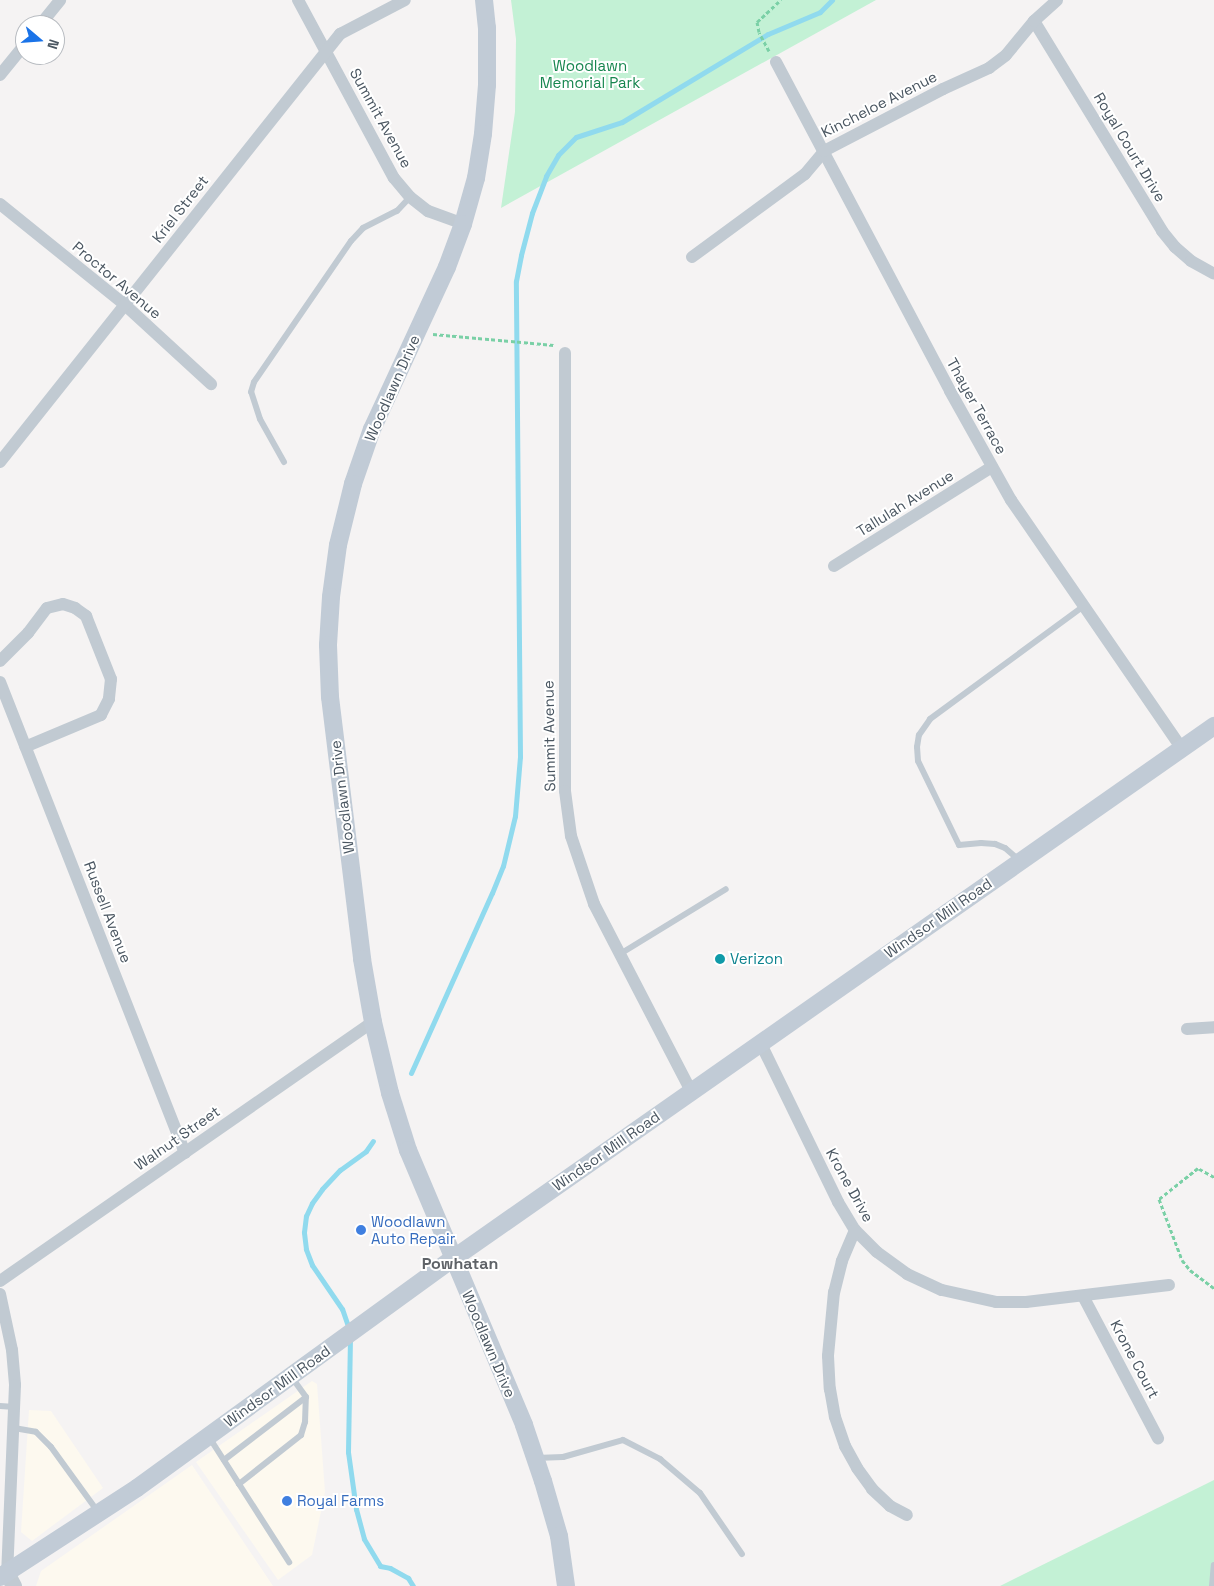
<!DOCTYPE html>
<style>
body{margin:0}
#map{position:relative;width:1214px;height:1586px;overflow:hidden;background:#f5f3f3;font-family:"Space Grotesk",sans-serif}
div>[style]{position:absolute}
.commercial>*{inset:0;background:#fdf9ef}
.green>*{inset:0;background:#c3f1d5}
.stream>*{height:5px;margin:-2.5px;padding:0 2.5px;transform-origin:2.5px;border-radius:2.5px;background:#90daee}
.path>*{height:3px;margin-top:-1.5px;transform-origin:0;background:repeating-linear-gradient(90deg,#7ad0a6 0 4px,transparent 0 6.5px)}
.service>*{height:6px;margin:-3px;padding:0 3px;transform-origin:3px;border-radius:3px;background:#c1cad2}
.minor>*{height:12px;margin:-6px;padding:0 6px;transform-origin:6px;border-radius:6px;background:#c1cad2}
.tertiary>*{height:16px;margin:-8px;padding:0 8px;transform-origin:8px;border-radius:8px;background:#c1cad2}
.secondary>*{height:18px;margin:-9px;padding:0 9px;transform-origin:9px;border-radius:9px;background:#c1cbd6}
.dots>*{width:14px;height:14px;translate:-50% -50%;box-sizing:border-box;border:2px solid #fff;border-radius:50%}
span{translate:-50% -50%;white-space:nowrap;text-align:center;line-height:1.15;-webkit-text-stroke:4px #fff;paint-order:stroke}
.park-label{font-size:15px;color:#17864f}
.street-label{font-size:15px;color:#4a5661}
.culture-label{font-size:15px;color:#0d838f}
.left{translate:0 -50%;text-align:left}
.shop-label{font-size:15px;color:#366cbe}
.neighbourhood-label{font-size:16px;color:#5f6368;font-weight:700}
.north{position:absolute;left:15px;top:15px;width:50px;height:50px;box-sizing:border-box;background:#fff;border:1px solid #b7bbc0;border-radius:50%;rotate:108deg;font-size:14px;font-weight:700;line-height:20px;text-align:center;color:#4a5661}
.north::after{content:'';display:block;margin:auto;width:18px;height:22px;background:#1a73e8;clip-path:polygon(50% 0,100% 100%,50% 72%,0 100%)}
</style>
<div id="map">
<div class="commercial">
<i style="clip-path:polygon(312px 1381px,317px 1384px,325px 1492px,312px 1555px,278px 1580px,196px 1462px)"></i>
<i style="clip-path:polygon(29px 1410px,51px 1411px,103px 1488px,32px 1541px,21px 1532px)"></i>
<i style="clip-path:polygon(192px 1465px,273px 1586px,36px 1586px,41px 1571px)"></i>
</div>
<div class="green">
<i style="clip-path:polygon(511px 0,876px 0,501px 208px,515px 112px,516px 39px)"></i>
<i style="clip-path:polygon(1214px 1480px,1214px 1586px,1000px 1586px)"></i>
</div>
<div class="stream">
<i style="left:411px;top:1073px;width:197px;rotate:-65.8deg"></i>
<i style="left:492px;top:893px;width:29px;rotate:-68deg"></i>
<i style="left:503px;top:866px;width:51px;rotate:-76.5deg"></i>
<i style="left:515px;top:816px;width:59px;rotate:-85.2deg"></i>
<i style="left:520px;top:757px;width:476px;rotate:-90.5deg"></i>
<i style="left:516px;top:281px;width:26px;rotate:-79deg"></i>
<i style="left:521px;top:255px;width:43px;rotate:-75.3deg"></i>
<i style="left:532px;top:213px;width:40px;rotate:-69deg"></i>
<i style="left:546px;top:176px;width:24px;rotate:-60deg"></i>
<i style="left:558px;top:155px;width:25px;rotate:-45deg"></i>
<i style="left:576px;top:137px;width:48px;rotate:-18.1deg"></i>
<i style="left:622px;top:122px;width:170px;rotate:-31.1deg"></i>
<i style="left:768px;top:34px;width:56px;rotate:-22.9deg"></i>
<i style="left:820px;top:12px;width:17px;rotate:-45deg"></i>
<i style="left:349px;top:1329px;width:21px;rotate:-109deg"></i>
<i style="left:342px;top:1309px;width:53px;rotate:-124.3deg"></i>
<i style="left:312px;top:1265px;width:17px;rotate:-111deg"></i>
<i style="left:306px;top:1249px;width:17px;rotate:-97deg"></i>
<i style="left:304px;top:1232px;width:16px;rotate:-83deg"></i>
<i style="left:306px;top:1216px;width:14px;rotate:-65deg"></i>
<i style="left:312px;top:1203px;width:17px;rotate:-54deg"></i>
<i style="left:322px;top:1189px;width:26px;rotate:-47deg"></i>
<i style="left:340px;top:1170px;width:32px;rotate:-36deg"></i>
<i style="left:366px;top:1151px;width:12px;rotate:-55deg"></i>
<i style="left:350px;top:1337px;width:115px;rotate:91deg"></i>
<i style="left:348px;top:1452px;width:58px;rotate:82deg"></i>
<i style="left:356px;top:1509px;width:31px;rotate:75deg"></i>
<i style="left:364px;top:1539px;width:31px;rotate:59deg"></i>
<i style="left:380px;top:1566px;width:10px;rotate:11deg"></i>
<i style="left:390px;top:1568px;width:21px;rotate:29deg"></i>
<i style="left:408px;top:1578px;width:9px;rotate:58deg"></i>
</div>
<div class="path">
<i style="left:769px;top:51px;width:21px;rotate:-118deg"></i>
<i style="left:759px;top:32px;width:10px;rotate:-101deg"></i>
<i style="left:757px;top:22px;width:33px;rotate:-43deg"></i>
<i style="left:433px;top:334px;width:121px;rotate:5.2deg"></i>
<i style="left:1214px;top:1177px;width:18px;rotate:-151deg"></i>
<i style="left:1198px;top:1168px;width:50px;rotate:141.5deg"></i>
<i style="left:1159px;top:1199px;width:65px;rotate:69.3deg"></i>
<i style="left:1182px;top:1260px;width:13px;rotate:51deg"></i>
<i style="left:1190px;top:1270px;width:30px;rotate:37deg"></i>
</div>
<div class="service">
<i style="left:284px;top:462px;width:49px;rotate:-119.2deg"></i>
<i style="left:260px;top:419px;width:28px;rotate:-108deg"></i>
<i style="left:251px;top:392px;width:10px;rotate:-73deg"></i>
<i style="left:254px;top:382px;width:171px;rotate:-55.5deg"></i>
<i style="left:351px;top:241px;width:18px;rotate:-47deg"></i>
<i style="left:363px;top:228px;width:38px;rotate:-27deg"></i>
<i style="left:397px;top:211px;width:19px;rotate:-47deg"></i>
<i style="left:1019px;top:860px;width:18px;rotate:-139deg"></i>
<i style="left:1005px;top:848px;width:11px;rotate:-158deg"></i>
<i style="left:995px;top:844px;width:14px;rotate:-176deg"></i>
<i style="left:981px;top:843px;width:22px;rotate:175deg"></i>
<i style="left:959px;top:845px;width:93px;rotate:-116deg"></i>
<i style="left:918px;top:761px;width:14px;rotate:-94deg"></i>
<i style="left:917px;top:747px;width:12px;rotate:-81deg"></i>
<i style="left:919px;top:735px;width:19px;rotate:-55deg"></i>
<i style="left:930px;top:719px;width:191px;rotate:-36.3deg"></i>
<i style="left:620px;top:954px;width:124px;rotate:-31.5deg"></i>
<i style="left:0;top:1406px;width:15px;rotate:4deg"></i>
<i style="left:14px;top:1428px;width:22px;rotate:10deg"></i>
<i style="left:36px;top:1432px;width:21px;rotate:45deg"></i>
<i style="left:51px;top:1447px;width:80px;rotate:54.1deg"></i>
<i style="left:209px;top:1437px;width:56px;rotate:57.4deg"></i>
<i style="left:239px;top:1484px;width:79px;rotate:-38.3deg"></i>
<i style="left:301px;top:1435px;width:14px;rotate:-73deg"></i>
<i style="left:305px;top:1422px;width:25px;rotate:-88deg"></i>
<i style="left:306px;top:1397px;width:24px;rotate:-126deg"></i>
<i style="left:536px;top:1458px;width:27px;rotate:-2deg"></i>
<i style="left:563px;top:1457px;width:62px;rotate:-15.8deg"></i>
<i style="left:623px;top:1440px;width:42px;rotate:27.2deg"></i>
<i style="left:660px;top:1459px;width:52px;rotate:40.4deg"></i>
<i style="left:700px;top:1493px;width:74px;rotate:55.5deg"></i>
<i style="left:224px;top:1460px;width:103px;rotate:-37.5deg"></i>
<i style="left:239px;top:1484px;width:93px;rotate:57.3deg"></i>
<i style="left:1212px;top:1586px;width:21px;rotate:-85deg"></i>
</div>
<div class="minor">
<i style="left:298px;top:0;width:202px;rotate:61.7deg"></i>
<i style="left:394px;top:178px;width:25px;rotate:50deg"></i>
<i style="left:410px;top:197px;width:23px;rotate:38deg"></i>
<i style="left:428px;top:211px;width:37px;rotate:20deg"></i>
<i style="left:1034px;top:21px;width:246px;rotate:58.6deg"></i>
<i style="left:1162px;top:231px;width:21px;rotate:51deg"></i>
<i style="left:1175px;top:247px;width:21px;rotate:41deg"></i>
<i style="left:1191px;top:261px;width:26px;rotate:29deg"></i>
<i style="left:40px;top:25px;width:32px;rotate:-51deg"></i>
<i style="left:776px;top:62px;width:372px;rotate:62.1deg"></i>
<i style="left:950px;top:391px;width:125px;rotate:60.8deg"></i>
<i style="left:1011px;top:500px;width:300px;rotate:55.5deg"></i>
<i style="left:0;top:75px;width:40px;rotate:-51deg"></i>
<i style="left:0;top:204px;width:161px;rotate:38.9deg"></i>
<i style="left:125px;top:305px;width:117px;rotate:42.6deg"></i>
<i style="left:692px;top:257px;width:140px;rotate:-36.3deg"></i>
<i style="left:805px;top:174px;width:30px;rotate:-50deg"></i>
<i style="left:824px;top:151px;width:134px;rotate:-27.5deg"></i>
<i style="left:943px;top:89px;width:51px;rotate:-24.5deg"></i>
<i style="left:989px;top:68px;width:21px;rotate:-37deg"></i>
<i style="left:1006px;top:55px;width:44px;rotate:-50.5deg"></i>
<i style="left:1034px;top:21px;width:31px;rotate:-42deg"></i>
<i style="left:565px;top:353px;width:438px;rotate:90deg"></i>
<i style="left:565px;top:791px;width:45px;rotate:82.4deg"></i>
<i style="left:571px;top:836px;width:72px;rotate:71.3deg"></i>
<i style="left:594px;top:904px;width:211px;rotate:62.6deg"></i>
<i style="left:0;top:462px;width:547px;rotate:-51.54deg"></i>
<i style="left:340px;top:34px;width:73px;rotate:-27.6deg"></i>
<i style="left:834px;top:566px;width:186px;rotate:-32.1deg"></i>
<i style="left:0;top:661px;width:40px;rotate:-45deg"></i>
<i style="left:28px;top:633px;width:31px;rotate:-53deg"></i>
<i style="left:47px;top:608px;width:16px;rotate:-14deg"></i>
<i style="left:63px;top:604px;width:13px;rotate:18deg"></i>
<i style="left:75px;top:608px;width:14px;rotate:36deg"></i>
<i style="left:86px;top:616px;width:68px;rotate:68.4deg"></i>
<i style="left:111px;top:679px;width:20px;rotate:96deg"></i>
<i style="left:109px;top:699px;width:18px;rotate:117deg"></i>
<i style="left:101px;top:715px;width:82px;rotate:157.2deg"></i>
<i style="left:0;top:682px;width:506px;rotate:68.56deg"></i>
<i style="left:1187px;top:1029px;width:27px;rotate:-4deg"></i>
<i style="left:760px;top:1042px;width:178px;rotate:64deg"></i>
<i style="left:838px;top:1202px;width:33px;rotate:59deg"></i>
<i style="left:855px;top:1230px;width:31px;rotate:45deg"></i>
<i style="left:877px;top:1252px;width:37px;rotate:36deg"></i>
<i style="left:907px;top:1274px;width:38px;rotate:25deg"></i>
<i style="left:942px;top:1290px;width:55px;rotate:12.5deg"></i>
<i style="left:996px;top:1302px;width:30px"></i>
<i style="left:1026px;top:1302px;width:144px;rotate:-6.8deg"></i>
<i style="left:855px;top:1230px;width:34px;rotate:113deg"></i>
<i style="left:842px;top:1261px;width:32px;rotate:104deg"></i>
<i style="left:834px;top:1292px;width:64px;rotate:95.4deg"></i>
<i style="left:828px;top:1356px;width:33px;rotate:87deg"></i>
<i style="left:830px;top:1389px;width:28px;rotate:80deg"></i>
<i style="left:835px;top:1417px;width:31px;rotate:71deg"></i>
<i style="left:845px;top:1446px;width:25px;rotate:61deg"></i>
<i style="left:857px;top:1468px;width:26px;rotate:54deg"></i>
<i style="left:872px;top:1489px;width:25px;rotate:43deg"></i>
<i style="left:890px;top:1506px;width:19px;rotate:28deg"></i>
<i style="left:0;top:1281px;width:454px;rotate:-34.8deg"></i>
<i style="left:0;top:1294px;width:57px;rotate:77.9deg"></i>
<i style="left:12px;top:1350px;width:35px;rotate:85deg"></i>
<i style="left:15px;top:1385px;width:188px;rotate:92.4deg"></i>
<i style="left:1083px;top:1296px;width:161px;rotate:62.2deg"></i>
</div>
<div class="tertiary">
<i style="left:7px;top:1573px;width:15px;rotate:62deg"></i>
</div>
<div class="secondary">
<i style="left:484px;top:0;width:28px;rotate:84deg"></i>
<i style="left:487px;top:28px;width:57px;rotate:90deg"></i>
<i style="left:487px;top:85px;width:49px;rotate:94.7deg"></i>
<i style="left:483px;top:134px;width:45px;rotate:99deg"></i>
<i style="left:476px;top:178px;width:48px;rotate:105.8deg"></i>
<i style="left:463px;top:224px;width:46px;rotate:110.4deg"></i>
<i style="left:447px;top:267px;width:179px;rotate:114.8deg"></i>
<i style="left:372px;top:429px;width:58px;rotate:109.1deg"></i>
<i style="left:353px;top:484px;width:63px;rotate:103.8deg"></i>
<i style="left:338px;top:545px;width:52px;rotate:97.7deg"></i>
<i style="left:331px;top:597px;width:48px;rotate:93.6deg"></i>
<i style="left:328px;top:645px;width:52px;rotate:87.8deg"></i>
<i style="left:330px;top:697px;width:264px;rotate:83deg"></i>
<i style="left:362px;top:959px;width:64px;rotate:80.1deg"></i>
<i style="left:373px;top:1022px;width:73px;rotate:76.5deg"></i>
<i style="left:390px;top:1093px;width:60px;rotate:72.5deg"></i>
<i style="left:408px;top:1150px;width:298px;rotate:67.1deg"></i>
<i style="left:524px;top:1425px;width:59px;rotate:71.3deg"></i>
<i style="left:543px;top:1481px;width:57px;rotate:73.8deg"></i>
<i style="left:559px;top:1536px;width:50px;rotate:82deg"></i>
<i style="left:0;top:1577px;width:163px;rotate:-33deg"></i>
<i style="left:137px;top:1488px;width:392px;rotate:-36deg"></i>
<i style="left:454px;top:1258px;width:928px;rotate:-34.99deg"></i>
</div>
<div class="dots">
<i style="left:720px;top:959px;background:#0f9aa8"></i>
<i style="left:361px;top:1230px;background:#3f7fe0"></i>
<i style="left:287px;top:1501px;background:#3f7fe0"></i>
</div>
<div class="park-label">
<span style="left:590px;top:74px">Woodlawn<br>Memorial Park</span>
</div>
<div class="street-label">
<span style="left:879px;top:104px;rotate:-27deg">Kincheloe Avenue</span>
<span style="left:381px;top:118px;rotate:61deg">Summit Avenue</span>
<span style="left:1130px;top:147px;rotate:59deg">Royal Court Drive</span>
<span style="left:180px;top:209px;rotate:-52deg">Kriel Street</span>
<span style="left:117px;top:280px;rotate:40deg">Proctor Avenue</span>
<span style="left:392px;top:388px;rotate:-66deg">Woodlawn Drive</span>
<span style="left:977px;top:406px;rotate:61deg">Thayer Terrace</span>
<span style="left:905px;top:503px;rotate:-32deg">Tallulah Avenue</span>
<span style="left:549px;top:736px;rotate:-91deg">Summit Avenue</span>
<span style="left:342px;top:797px;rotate:-97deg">Woodlawn Drive</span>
<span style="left:108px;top:912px;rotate:69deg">Russell Avenue</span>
<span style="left:938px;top:918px;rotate:-35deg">Windsor Mill Road</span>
<span style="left:177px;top:1138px;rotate:-35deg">Walnut Street</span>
<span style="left:606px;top:1151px;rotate:-35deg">Windsor Mill Road</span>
<span style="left:850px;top:1185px;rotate:61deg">Krone Drive</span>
<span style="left:489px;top:1344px;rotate:67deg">Woodlawn Drive</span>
<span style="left:1135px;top:1359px;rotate:62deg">Krone Court</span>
<span style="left:277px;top:1386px;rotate:-36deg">Windsor Mill Road</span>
</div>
<div class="culture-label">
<span class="left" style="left:730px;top:959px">Verizon</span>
</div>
<div class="shop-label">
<span class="left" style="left:371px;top:1230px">Woodlawn<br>Auto Repair</span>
<span class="left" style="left:297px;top:1501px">Royal Farms</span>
</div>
<div class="neighbourhood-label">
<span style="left:460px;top:1264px">Powhatan</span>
</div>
<div class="north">N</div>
</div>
